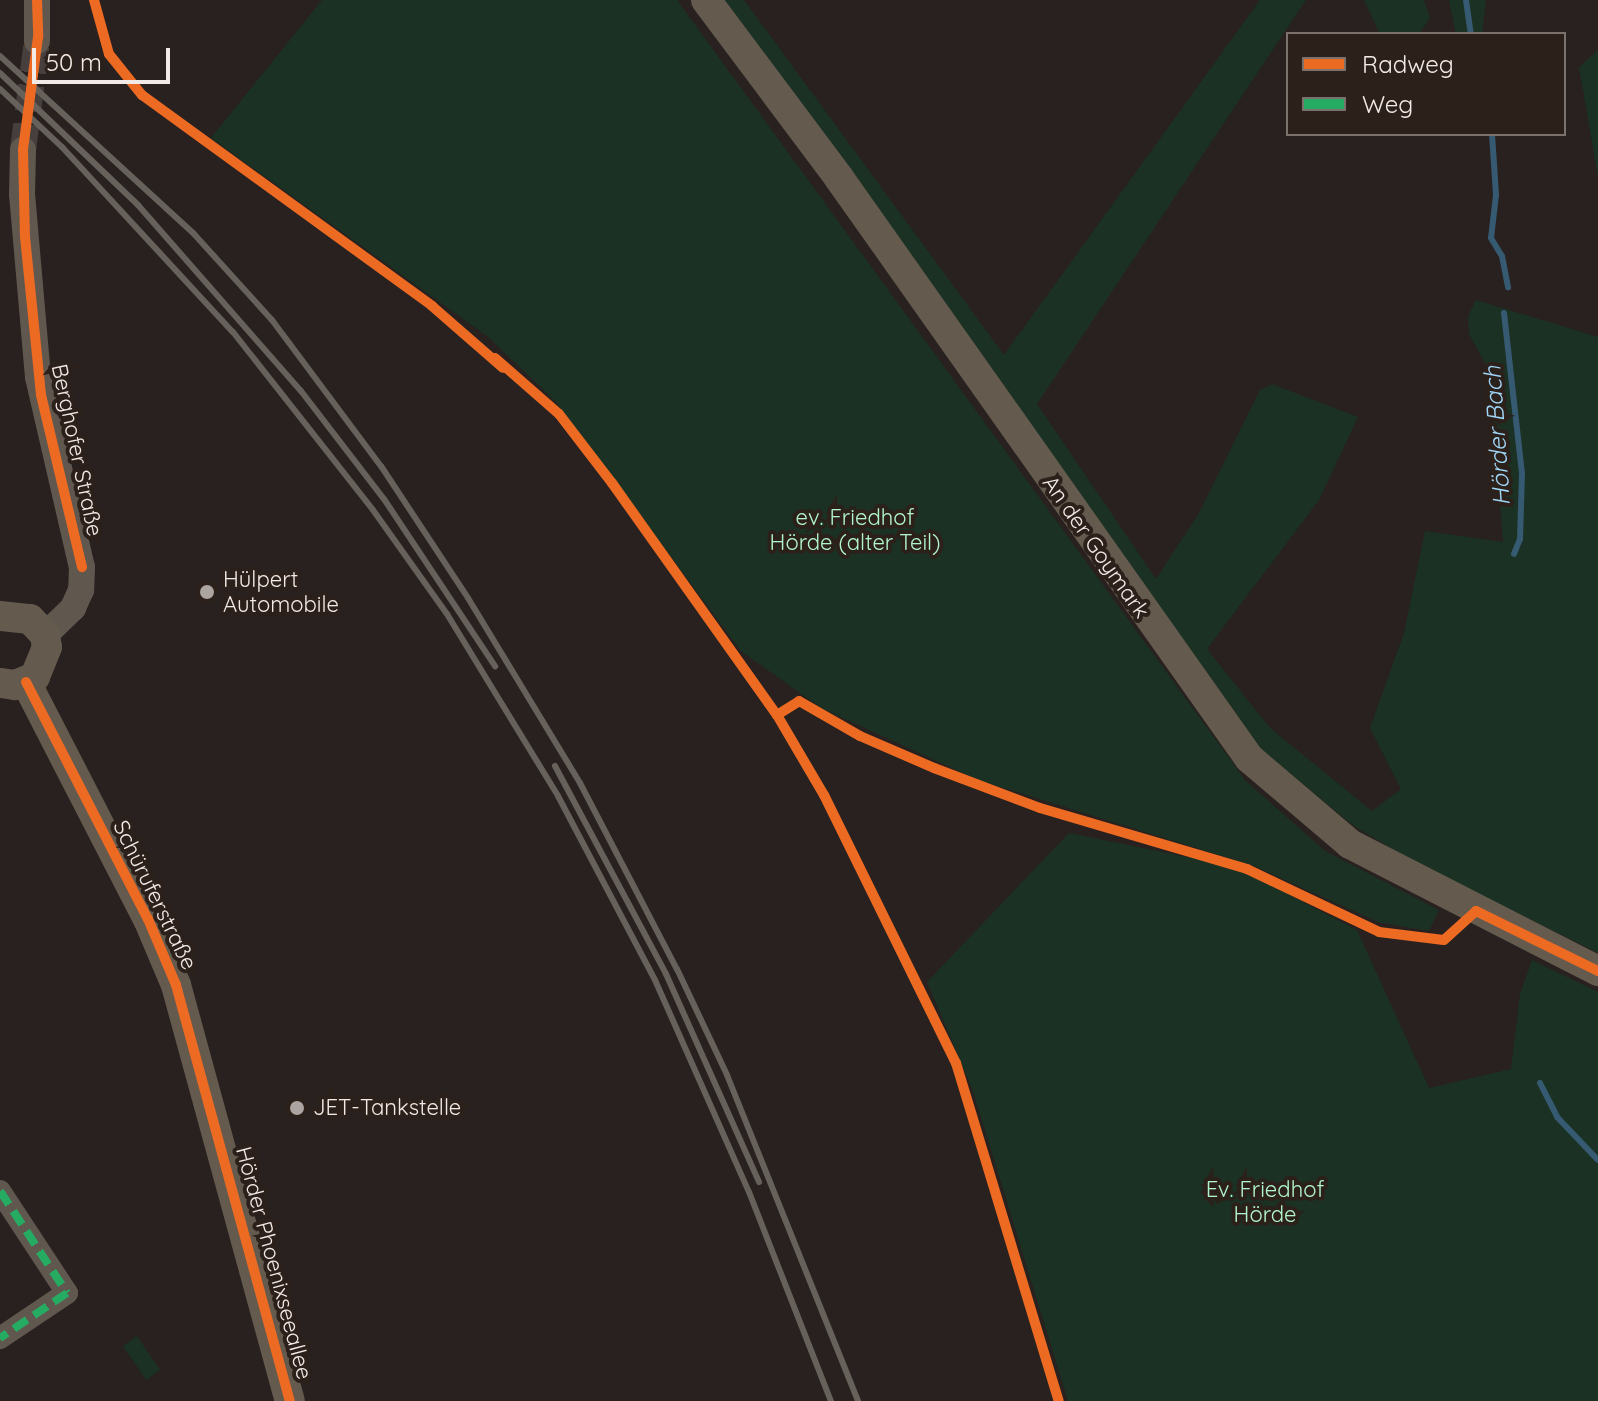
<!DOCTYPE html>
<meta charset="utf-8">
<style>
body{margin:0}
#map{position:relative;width:1598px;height:1401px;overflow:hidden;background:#28211f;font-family:Quicksand,sans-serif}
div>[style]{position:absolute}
.green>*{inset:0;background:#1b3123}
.stream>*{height:6px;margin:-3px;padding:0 3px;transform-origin:3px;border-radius:3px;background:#365a71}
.tertiary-tunnel>*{height:26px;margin-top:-13px;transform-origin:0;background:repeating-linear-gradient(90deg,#463f3d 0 26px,transparent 0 39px)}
.minor>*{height:22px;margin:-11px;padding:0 11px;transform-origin:11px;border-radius:11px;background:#60584f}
.tertiary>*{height:26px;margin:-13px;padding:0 13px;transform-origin:13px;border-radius:13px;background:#60584f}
.secondary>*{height:30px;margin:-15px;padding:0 15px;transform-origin:15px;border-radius:15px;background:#645a4e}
.rail>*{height:6px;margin:-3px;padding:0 3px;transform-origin:3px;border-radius:3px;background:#67615b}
.quiet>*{height:8px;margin-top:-4px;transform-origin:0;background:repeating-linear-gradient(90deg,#26ab63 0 16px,transparent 0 24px)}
.cycleway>*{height:10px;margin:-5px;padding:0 5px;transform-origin:5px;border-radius:5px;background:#ed6a23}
.dots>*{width:22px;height:22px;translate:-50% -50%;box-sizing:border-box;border:4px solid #2c201b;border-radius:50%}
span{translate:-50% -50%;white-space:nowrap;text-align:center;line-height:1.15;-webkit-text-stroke:8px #2c201b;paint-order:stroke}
.street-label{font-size:22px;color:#f2eae7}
.park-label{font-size:22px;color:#b1f6cb}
.poi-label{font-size:22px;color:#f2eae7}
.left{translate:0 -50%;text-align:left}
.water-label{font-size:24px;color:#a0d6f8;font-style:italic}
.legend{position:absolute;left:1286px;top:32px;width:280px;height:104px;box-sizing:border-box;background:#2c201b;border:2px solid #7b716d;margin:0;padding:10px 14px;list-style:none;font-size:24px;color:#f2eae7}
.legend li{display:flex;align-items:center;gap:16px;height:40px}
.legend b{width:40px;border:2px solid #7b716d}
.scale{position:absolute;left:32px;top:48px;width:138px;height:36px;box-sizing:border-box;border:4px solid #f2eae7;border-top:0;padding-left:10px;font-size:24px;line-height:28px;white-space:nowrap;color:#f2eae7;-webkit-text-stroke:6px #2c201b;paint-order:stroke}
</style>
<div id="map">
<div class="green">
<i style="clip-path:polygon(322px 0,677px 0,1245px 780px,1325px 851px,1439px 910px,1429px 931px,1378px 922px,1254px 866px,978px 780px,821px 708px,741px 651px,555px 401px,487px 336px,211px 138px)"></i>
<i style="clip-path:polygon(725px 0,744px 0,1004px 355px,1260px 0,1306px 0,1037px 404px,1156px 579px,1199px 513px,1260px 390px,1272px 384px,1358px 417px,1319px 500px,1207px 649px,1270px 728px,1372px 811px,1401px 789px,1370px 728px,1404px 633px,1425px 531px,1503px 542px,1490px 372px,1469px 334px,1468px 316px,1476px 300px,1598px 337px,1598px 953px,1419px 865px,1351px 824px,1262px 750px)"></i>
<i style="clip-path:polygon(1364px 0,1424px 0,1430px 18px,1419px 34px,1380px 34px)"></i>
<i style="clip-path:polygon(1449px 0,1486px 0,1482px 34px,1456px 34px)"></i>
<i style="clip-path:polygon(1598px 50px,1598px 177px,1579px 67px)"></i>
<i style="clip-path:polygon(1069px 833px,1236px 867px,1357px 930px,1429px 1088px,1511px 1069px,1520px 994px,1532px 960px,1598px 992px,1598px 1401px,1068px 1401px,972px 1088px,927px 982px)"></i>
<i style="clip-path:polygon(137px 1336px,160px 1370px,146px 1380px,123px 1346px)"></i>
</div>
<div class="stream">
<i style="left:1466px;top:0;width:34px;rotate:82deg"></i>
<i style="left:1492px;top:134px;width:61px;rotate:86.2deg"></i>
<i style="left:1496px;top:195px;width:43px;rotate:96.6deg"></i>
<i style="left:1491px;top:238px;width:21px;rotate:59deg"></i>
<i style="left:1502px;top:256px;width:32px;rotate:79deg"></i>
<i style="left:1504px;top:313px;width:161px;rotate:83.6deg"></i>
<i style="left:1522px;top:473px;width:66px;rotate:91.7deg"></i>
<i style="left:1520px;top:539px;width:16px;rotate:112deg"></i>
<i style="left:1540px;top:1083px;width:38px;rotate:63deg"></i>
<i style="left:1557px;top:1117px;width:59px;rotate:46.4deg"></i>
</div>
<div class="tertiary-tunnel">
<i style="left:23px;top:150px;width:110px;rotate:-82.7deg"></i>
</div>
<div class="minor">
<i style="left:0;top:1191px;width:122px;rotate:56.7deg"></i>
<i style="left:67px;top:1293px;width:81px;rotate:146.1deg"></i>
</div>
<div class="tertiary">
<i style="left:37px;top:41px;width:41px;rotate:-90deg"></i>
<i style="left:23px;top:150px;width:44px;rotate:91.3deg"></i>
<i style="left:22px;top:194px;width:184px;rotate:85deg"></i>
<i style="left:38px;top:377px;width:195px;rotate:77deg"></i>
<i style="left:82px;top:567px;width:23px;rotate:92deg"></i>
<i style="left:81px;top:590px;width:20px;rotate:114deg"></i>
<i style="left:73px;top:608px;width:39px;rotate:136deg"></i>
</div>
<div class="secondary">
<i style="left:706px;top:0;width:222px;rotate:53.2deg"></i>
<i style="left:839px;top:178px;width:710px;rotate:54.74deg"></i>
<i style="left:1249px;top:758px;width:133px;rotate:40.4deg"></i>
<i style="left:1350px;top:844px;width:279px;rotate:27.1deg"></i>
<i style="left:0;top:616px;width:30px;rotate:6deg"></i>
<i style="left:30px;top:619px;width:22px;rotate:47deg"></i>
<i style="left:45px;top:635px;width:12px;rotate:81deg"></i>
<i style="left:47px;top:647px;width:32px;rotate:112deg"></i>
<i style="left:35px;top:677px;width:22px;rotate:158deg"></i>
<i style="left:15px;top:685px;width:15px;rotate:-172deg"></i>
<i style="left:26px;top:682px;width:267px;rotate:62.8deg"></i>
<i style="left:148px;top:919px;width:72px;rotate:67deg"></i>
<i style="left:176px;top:985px;width:431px;rotate:74.7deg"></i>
</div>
<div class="rail">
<i style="left:0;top:56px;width:263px;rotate:42.5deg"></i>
<i style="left:194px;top:234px;width:116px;rotate:47.8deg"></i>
<i style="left:272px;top:320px;width:182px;rotate:53.3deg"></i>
<i style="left:381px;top:466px;width:158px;rotate:56.6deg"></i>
<i style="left:468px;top:598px;width:216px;rotate:58.8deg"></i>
<i style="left:580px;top:783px;width:210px;rotate:62.5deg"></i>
<i style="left:677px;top:969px;width:117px;rotate:64.7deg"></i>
<i style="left:727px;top:1075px;width:351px;rotate:68.1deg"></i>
<i style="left:0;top:73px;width:191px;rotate:43.7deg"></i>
<i style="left:138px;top:205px;width:247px;rotate:48.8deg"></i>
<i style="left:301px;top:391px;width:136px;rotate:52.5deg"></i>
<i style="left:384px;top:499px;width:201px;rotate:56.4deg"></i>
<i style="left:0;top:89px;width:85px;rotate:43.1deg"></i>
<i style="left:62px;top:147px;width:252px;rotate:47.3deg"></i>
<i style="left:233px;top:332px;width:226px;rotate:51.8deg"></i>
<i style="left:373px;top:510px;width:128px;rotate:54.6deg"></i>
<i style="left:447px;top:614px;width:213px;rotate:58.6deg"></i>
<i style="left:558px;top:796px;width:208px;rotate:62.2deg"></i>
<i style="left:655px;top:980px;width:232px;rotate:66.1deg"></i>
<i style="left:749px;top:1192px;width:225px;rotate:68.6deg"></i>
<i style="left:555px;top:766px;width:236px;rotate:61.9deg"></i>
<i style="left:666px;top:974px;width:228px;rotate:65.9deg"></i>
</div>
<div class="quiet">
<i style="left:0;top:1191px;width:122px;rotate:56.7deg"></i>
<i style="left:67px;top:1293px;width:81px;rotate:146.1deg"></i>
</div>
<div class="cycleway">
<i style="left:37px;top:0;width:37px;rotate:88deg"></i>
<i style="left:38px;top:37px;width:114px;rotate:97.6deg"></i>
<i style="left:23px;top:150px;width:87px;rotate:88.7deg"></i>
<i style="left:25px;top:237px;width:159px;rotate:84.2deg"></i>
<i style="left:41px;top:395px;width:177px;rotate:76.6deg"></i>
<i style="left:94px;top:0;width:56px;rotate:74.5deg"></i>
<i style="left:109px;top:54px;width:53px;rotate:51.2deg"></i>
<i style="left:142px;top:95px;width:359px;rotate:36deg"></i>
<i style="left:432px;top:306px;width:94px;rotate:41.1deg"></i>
<i style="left:495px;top:358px;width:85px;rotate:41.2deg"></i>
<i style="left:559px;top:414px;width:87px;rotate:52.5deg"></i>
<i style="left:612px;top:483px;width:285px;rotate:54.6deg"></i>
<i style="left:777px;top:715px;width:93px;rotate:59.6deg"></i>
<i style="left:824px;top:795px;width:299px;rotate:63.8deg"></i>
<i style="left:956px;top:1063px;width:353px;rotate:73.1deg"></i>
<i style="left:26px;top:682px;width:267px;rotate:62.8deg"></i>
<i style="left:148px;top:919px;width:72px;rotate:67deg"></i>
<i style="left:176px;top:985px;width:431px;rotate:74.7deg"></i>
<i style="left:777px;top:715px;width:26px;rotate:-32deg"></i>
<i style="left:799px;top:701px;width:70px;rotate:29.8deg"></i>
<i style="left:860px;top:736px;width:81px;rotate:23.4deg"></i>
<i style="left:934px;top:768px;width:113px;rotate:20.7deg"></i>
<i style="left:1040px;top:808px;width:216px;rotate:16.4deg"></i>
<i style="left:1247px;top:869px;width:146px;rotate:25.5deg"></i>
<i style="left:1379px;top:932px;width:65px;rotate:7deg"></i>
<i style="left:1444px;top:940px;width:43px;rotate:-42.2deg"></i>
<i style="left:1476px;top:911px;width:136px;rotate:26.2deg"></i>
</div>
<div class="dots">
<i style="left:207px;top:592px;background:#aba4a1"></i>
<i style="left:297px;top:1108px;background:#aba4a1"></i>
</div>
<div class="street-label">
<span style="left:77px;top:450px;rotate:78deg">Berghofer Straße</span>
<span style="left:1096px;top:547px;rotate:55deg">An der Goymark</span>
<span style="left:155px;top:895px;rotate:64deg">Schüruferstraße</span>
<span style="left:274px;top:1263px;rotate:75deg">Hörder Phoenixseeallee</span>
</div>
<div class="park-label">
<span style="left:855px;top:530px">ev. Friedhof<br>Hörde (alter Teil)</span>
<span style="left:1265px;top:1202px">Ev. Friedhof<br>Hörde</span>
</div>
<div class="poi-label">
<span class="left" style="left:223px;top:592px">Hülpert<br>Automobile</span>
<span class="left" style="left:313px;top:1108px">JET-Tankstelle</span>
</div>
<div class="water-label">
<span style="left:1497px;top:436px;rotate:-94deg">Hörder Bach</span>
</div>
<ul class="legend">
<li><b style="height:10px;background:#ed6a23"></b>Radweg</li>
<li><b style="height:10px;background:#26ab63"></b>Weg</li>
</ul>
<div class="scale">50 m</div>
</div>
